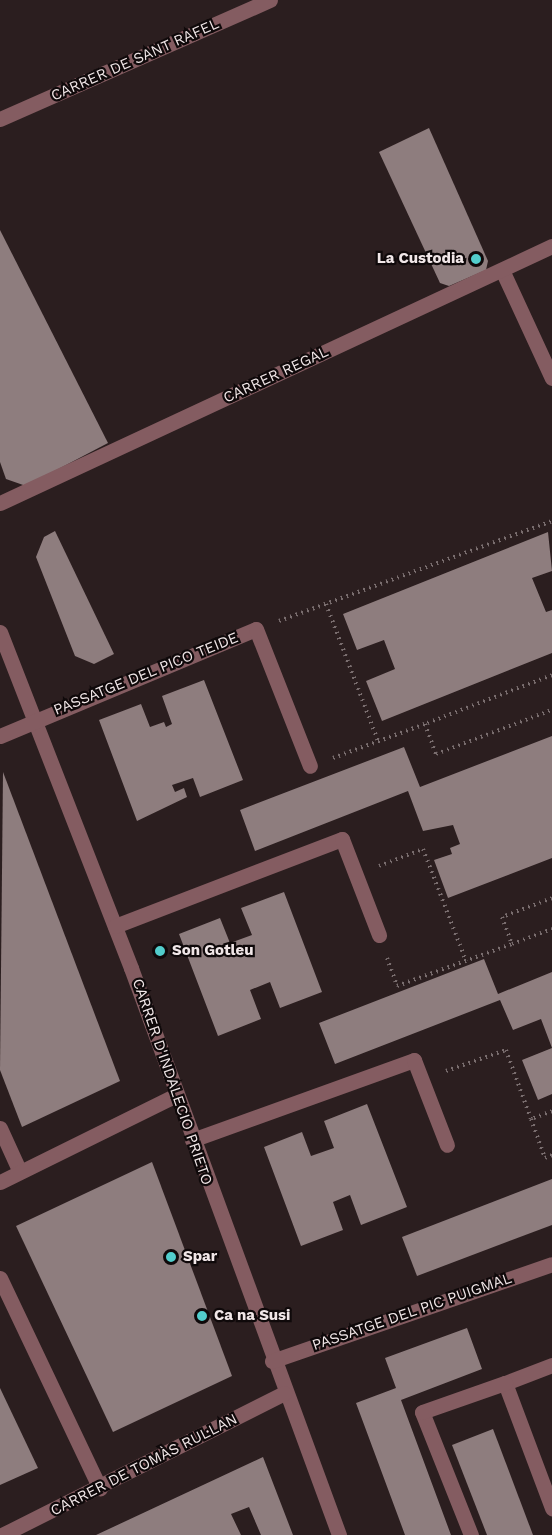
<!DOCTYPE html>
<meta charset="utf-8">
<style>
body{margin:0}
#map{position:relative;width:552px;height:1535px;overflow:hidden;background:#2b1e1f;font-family:"Work Sans",sans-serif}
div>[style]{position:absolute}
.building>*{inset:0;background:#8e7d7e}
.path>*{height:4px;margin-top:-2px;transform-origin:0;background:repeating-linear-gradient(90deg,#796d6e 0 1.5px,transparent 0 6px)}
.minor>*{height:15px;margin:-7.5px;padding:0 7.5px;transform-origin:7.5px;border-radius:7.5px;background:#845c61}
.dots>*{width:16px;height:16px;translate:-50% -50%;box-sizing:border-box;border:3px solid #0f090a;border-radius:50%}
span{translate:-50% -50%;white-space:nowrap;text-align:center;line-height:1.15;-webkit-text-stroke:4.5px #0f090a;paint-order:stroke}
.street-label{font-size:15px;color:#f1e7e8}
.poi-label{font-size:15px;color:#f1e7e8;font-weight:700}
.right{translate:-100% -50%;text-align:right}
.left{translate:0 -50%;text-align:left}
</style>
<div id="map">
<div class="building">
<i style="clip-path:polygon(429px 128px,488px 261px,486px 270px,449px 286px,440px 283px,379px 152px)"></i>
<i style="clip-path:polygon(0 230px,108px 443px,26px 486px,6px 479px,0 462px)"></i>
<i style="clip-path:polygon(55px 531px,114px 654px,94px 664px,75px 656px,36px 557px,44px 537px)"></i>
<i style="clip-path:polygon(548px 532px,552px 571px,532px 578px,546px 612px,552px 610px,552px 653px,382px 721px,366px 681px,395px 669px,384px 640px,357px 650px,343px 614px)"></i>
<i style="clip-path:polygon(204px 680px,243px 780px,200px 797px,193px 778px,172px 785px,175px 792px,184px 788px,187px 797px,137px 821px,99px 720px,141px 704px,150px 727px,164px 722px,166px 727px,172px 724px,162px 696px)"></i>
<i style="clip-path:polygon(552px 736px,552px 858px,448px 898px,434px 860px,452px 854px,450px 848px,460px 844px,453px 825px,423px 831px,408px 791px,255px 851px,240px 810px,404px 747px,420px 787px)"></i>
<i style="clip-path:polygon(3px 772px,120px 1081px,22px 1127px,0 1070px)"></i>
<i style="clip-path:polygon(284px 892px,322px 992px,280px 1008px,270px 982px,250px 990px,261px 1019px,218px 1036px,179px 934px,220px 918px,230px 943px,252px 935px,241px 908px)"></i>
<i style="clip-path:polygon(484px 959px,498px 994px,552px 972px,552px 1094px,538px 1100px,522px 1060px,552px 1048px,541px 1019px,513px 1030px,500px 1000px,335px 1064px,319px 1023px)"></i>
<i style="clip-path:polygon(367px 1104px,407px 1207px,361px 1225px,350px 1195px,333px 1202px,343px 1230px,301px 1246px,264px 1147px,302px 1132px,311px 1156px,334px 1148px,324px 1121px)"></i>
<i style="clip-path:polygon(152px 1162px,232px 1376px,113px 1432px,16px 1226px)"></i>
<i style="clip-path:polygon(552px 1179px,552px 1225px,417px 1276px,402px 1237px)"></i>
<i style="clip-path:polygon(467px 1328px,482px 1369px,401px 1400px,451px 1535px,405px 1535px,356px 1403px,396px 1388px,385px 1358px)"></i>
<i style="clip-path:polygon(0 1388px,38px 1468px,0 1485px)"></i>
<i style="clip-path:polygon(493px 1429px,533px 1535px,487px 1535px,452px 1445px)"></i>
<i style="clip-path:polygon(263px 1457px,293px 1535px,261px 1535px,249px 1507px,231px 1514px,241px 1535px,96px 1535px)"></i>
</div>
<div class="path">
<i style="left:326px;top:604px;width:147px;rotate:69.2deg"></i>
<i style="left:279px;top:621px;width:291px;rotate:-20.1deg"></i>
<i style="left:552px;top:675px;width:136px;rotate:158.9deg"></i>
<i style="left:425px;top:724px;width:32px;rotate:70deg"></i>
<i style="left:436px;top:754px;width:124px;rotate:-20.8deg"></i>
<i style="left:333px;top:758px;width:98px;rotate:-20.3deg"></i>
<i style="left:379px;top:866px;width:47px;rotate:-21.1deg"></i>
<i style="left:423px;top:849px;width:120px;rotate:69deg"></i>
<i style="left:552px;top:898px;width:53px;rotate:159.2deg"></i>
<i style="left:502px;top:917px;width:29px;rotate:70deg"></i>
<i style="left:512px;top:944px;width:43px;rotate:-20.6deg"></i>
<i style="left:387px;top:958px;width:30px;rotate:70deg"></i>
<i style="left:397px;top:986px;width:122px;rotate:-20.1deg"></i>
<i style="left:446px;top:1071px;width:64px;rotate:-19.3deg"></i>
<i style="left:506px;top:1050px;width:73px;rotate:70.1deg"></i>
<i style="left:552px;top:1111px;width:22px;rotate:159deg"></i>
<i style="left:531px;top:1119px;width:41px;rotate:70.3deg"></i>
<i style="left:545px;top:1158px;width:8px;rotate:-23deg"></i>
</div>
<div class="minor">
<i style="left:0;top:119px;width:295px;rotate:-23.8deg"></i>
<i style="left:502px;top:270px;width:119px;rotate:65.2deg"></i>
<i style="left:0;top:503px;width:609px;rotate:-24.97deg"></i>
<i style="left:0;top:632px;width:361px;rotate:68.7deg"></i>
<i style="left:131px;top:968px;width:604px;rotate:69.85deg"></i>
<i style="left:0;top:736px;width:277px;rotate:-22.7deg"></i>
<i style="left:256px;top:629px;width:147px;rotate:68.5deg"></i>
<i style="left:115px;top:926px;width:243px;rotate:-21deg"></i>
<i style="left:342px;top:839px;width:103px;rotate:68.9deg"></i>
<i style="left:0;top:1128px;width:48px;rotate:65.6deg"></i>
<i style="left:192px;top:1140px;width:236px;rotate:-19.8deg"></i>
<i style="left:414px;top:1060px;width:91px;rotate:68.8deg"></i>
<i style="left:0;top:1182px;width:196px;rotate:-26.3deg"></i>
<i style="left:0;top:1278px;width:233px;rotate:64.6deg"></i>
<i style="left:272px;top:1361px;width:296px;rotate:-19.1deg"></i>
<i style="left:552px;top:1365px;width:50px;rotate:159deg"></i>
<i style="left:505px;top:1383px;width:134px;rotate:69.4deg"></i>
<i style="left:2px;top:1535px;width:316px;rotate:-26.7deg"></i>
<i style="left:471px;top:1535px;width:132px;rotate:-111.7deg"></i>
<i style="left:422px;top:1412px;width:88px;rotate:-19.3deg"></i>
</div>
<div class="dots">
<i style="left:476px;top:259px;background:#52cdcc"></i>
<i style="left:160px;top:951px;background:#52cdcc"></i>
<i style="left:171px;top:1257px;background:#52cdcc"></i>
<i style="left:202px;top:1316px;background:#52cdcc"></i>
</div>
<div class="street-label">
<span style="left:135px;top:60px;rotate:-24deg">CARRER DE SANT RAFEL</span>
<span style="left:276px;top:375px;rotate:-25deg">CARRER REGAL</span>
<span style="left:146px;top:674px;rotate:-22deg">PASSATGE DEL PICO TEIDE</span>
<span style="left:172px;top:1082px;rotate:71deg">CARRER D'INDALECIO PRIETO</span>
<span style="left:412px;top:1312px;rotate:-19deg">PASSATGE DEL PIC PUIGMAL</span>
<span style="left:144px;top:1465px;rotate:-27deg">CARRER DE TOMÀS RUL·LAN</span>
</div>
<div class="poi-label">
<span class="right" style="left:464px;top:259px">La Custodia</span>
<span class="left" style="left:172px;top:951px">Son Gotleu</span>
<span class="left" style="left:183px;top:1257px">Spar</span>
<span class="left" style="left:214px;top:1316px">Ca na Susi</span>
</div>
</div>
